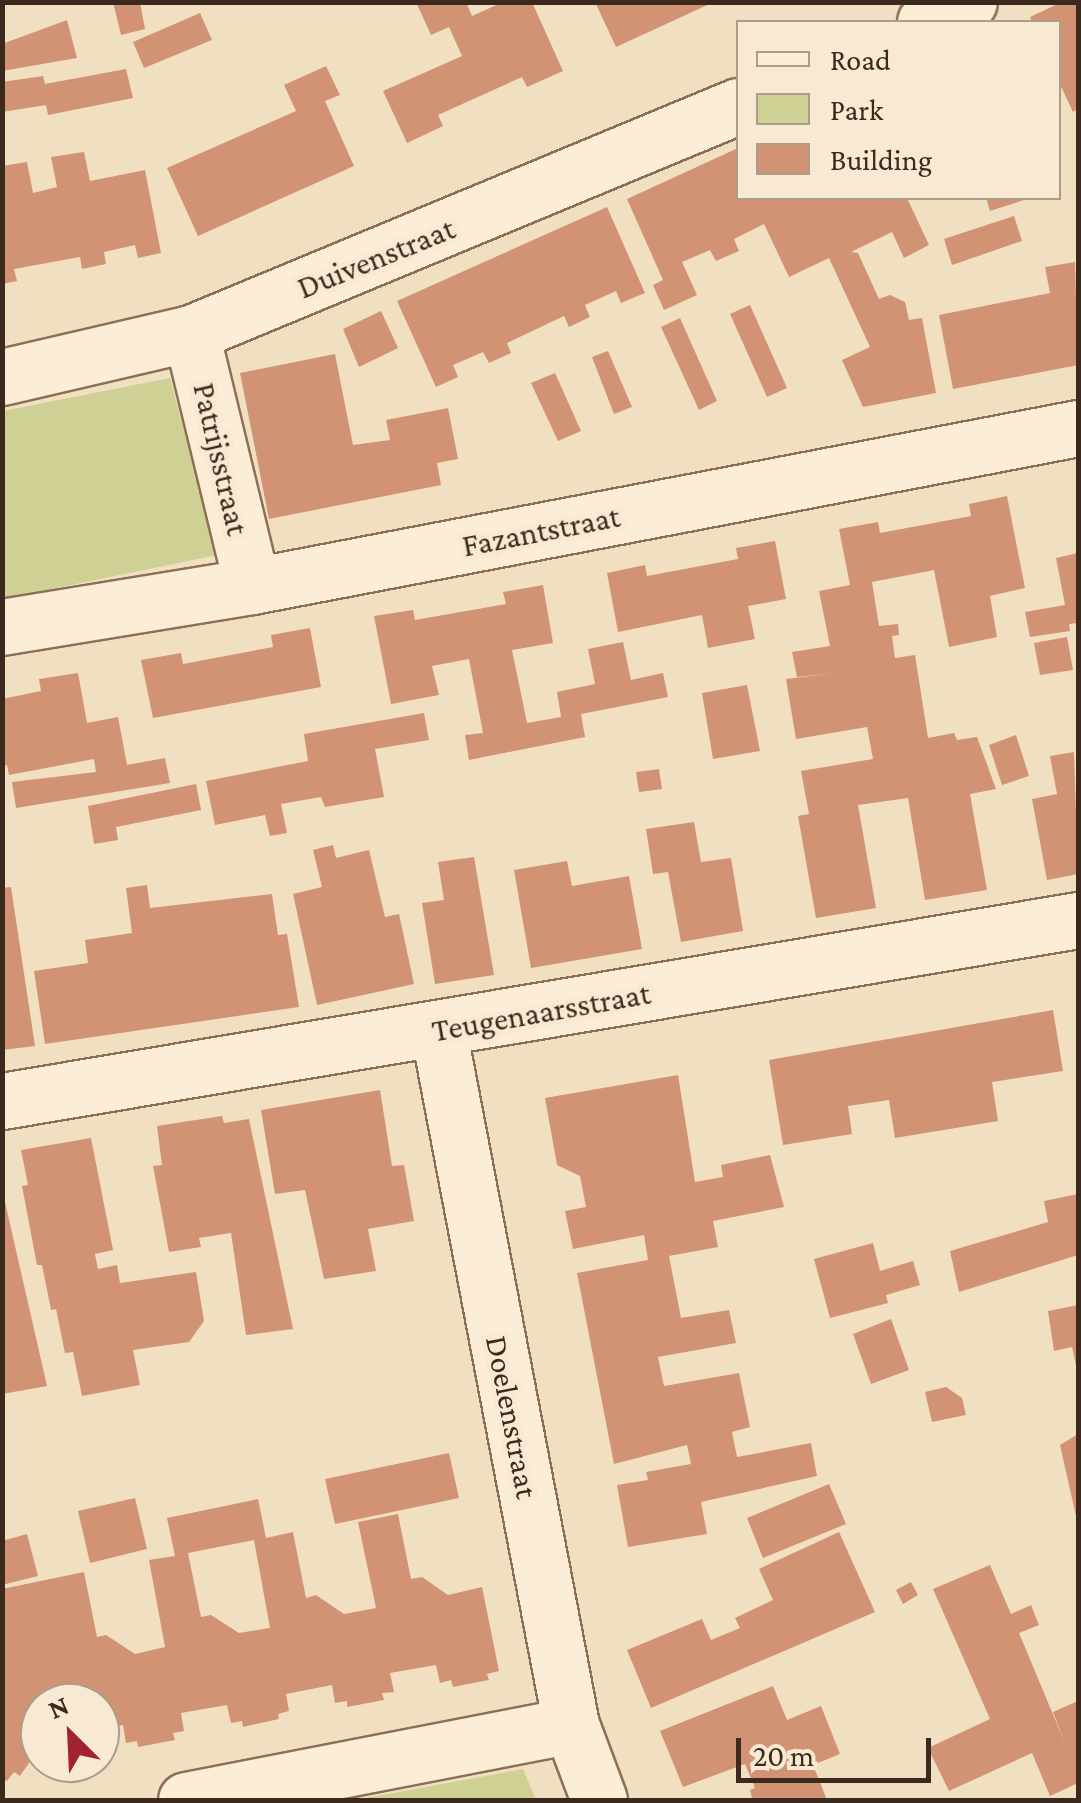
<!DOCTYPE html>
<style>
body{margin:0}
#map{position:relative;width:1081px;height:1803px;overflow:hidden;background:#f1dfc2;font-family:"Crimson Pro",serif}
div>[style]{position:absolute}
.green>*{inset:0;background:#cfd094}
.building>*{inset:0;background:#d29374}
.roads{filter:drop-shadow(2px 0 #8d6f57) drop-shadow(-2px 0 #8d6f57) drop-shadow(0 2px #8d6f57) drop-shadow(0 -2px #8d6f57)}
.minor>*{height:55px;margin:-27.5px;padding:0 27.5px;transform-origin:27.5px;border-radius:27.5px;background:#fbedd6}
span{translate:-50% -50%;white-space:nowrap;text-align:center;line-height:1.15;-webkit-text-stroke:10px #f8ead2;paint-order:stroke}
.street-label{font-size:32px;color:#3b291d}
.frame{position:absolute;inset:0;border:5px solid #3b291d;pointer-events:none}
.legend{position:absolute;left:736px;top:20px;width:325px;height:180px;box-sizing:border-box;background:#f8ead2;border:2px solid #ac9d8a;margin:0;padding:12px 18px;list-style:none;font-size:30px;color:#3b291d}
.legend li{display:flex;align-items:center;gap:20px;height:50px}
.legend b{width:50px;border:2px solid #ac9d8a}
.north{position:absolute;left:20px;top:1683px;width:100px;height:100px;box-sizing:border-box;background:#f8ead2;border:2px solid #ac9d8a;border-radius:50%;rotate:336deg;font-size:28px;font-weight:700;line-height:40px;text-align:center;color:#3b291d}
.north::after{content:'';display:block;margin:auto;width:35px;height:45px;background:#a0232f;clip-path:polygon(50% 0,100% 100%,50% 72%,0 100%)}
.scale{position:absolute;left:736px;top:1738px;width:195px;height:45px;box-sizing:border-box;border:5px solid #3b291d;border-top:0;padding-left:12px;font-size:30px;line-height:35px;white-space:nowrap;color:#3b291d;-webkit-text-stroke:8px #f8ead2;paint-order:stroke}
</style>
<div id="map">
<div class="green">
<i style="clip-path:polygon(170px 378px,217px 555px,3px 599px,3px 411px)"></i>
<i style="clip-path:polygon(523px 1769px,536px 1800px,355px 1800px)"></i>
</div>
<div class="building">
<i style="clip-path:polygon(113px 2px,140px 2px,145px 29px,121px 35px)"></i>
<i style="clip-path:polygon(416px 2px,466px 2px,472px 16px,503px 2px,532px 2px,563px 71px,527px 87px,522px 77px,438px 115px,443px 126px,407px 143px,383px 91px,462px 56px,449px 27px,431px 35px)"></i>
<i style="clip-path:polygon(595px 2px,714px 2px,616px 47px)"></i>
<i style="clip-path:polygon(1062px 2px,1078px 2px,1078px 109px,1073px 112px,1058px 80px,1058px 22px,1032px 22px,1030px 17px)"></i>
<i style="clip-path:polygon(200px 13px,212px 40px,144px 68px,133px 42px)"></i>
<i style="clip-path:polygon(67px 20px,77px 58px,2px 71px,2px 44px)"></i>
<i style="clip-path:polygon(326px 66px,340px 95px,325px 101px,354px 166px,198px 236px,167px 168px,296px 111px,284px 85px)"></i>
<i style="clip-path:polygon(126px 69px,133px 98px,48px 115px,46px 105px,2px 112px,2px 82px,43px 76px,45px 84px)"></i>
<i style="clip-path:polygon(738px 148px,738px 198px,907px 198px,929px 245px,904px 258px,892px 232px,851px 252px,858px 253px,879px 299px,890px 295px,905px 302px,909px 320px,922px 318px,936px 393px,863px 407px,842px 360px,870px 347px,829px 258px,789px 277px,764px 224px,734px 239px,739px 251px,716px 261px,710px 250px,682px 262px,697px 295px,664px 310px,653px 285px,663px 280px,627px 199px)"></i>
<i style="clip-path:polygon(84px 152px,90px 181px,145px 170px,161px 253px,138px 258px,135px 245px,104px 252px,106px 264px,82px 269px,80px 257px,14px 269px,17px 281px,2px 284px,2px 166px,27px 162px,33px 193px,57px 187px,51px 157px)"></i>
<i style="clip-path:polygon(986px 198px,1030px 198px,990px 211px)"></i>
<i style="clip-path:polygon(607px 207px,645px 293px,621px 303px,616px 291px,585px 305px,590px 317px,569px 327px,564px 316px,507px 343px,511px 353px,489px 363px,483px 352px,453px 365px,458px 377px,436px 387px,397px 301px)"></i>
<i style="clip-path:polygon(1014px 216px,1022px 241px,952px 265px,944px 239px)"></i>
<i style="clip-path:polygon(1075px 262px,1078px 365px,953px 389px,939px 315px,1050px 293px,1045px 267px)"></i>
<i style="clip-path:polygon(750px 305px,787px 388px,767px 397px,730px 314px)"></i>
<i style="clip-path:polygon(381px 311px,398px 348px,359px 367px,343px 329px)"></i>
<i style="clip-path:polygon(680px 318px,717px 401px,699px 410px,661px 327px)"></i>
<i style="clip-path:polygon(608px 351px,632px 407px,614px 414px,592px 357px)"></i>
<i style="clip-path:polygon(335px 354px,353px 445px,390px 440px,386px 420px,448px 408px,458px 459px,437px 463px,441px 485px,269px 519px,240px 373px)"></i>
<i style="clip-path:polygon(555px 373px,581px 431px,558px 441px,531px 383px)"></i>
<i style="clip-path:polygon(1007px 496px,1025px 588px,990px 596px,997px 637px,949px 647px,934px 570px,872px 582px,879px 626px,898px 624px,899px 635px,892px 636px,895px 658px,915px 655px,928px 738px,954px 733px,957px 740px,977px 737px,996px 789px,970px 794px,987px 890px,925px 900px,908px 798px,858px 805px,876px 908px,816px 918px,798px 816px,809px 814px,801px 771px,873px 759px,867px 727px,796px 739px,786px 679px,835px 673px,797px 677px,792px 652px,830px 646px,819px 591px,850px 585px,839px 529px,878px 522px,880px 533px,971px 516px,969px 504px)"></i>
<i style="clip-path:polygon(775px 541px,786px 599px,748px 606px,755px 639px,708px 648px,702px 615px,618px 632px,607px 573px,645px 565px,647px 576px,738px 559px,736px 548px)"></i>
<i style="clip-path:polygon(1078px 553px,1078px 623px,1069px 624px,1070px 631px,1030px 637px,1025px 612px,1065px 605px,1056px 558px)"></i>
<i style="clip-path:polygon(543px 585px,553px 643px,512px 650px,527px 723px,561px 717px,557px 692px,595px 684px,588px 649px,623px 642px,631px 680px,663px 673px,668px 697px,581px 714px,585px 737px,469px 760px,465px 735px,483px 733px,469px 659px,432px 666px,439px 695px,391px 704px,374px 616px,413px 610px,415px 620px,506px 604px,503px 592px)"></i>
<i style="clip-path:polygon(310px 628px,321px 687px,153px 718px,141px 660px,181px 653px,183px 664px,273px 647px,271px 635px)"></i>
<i style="clip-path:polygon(1067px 637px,1073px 670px,1040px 675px,1034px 643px)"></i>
<i style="clip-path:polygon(78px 673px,87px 723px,118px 717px,127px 765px,165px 758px,170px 783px,16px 808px,12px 782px,96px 772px,94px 759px,9px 775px,7px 765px,2px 766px,2px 699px,41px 691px,39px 679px)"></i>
<i style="clip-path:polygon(747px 685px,760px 751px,713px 759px,702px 693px)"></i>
<i style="clip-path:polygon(424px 713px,429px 740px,375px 749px,384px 797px,325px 807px,321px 797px,281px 804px,287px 833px,270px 836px,265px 815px,215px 825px,206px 781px,308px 761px,304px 734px)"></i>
<i style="clip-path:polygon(1016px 735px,1029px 776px,1002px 785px,989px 745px)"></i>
<i style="clip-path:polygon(1074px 752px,1078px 874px,1047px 880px,1032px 799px,1057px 794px,1050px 756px)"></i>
<i style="clip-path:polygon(659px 769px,662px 789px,639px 792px,636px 772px)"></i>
<i style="clip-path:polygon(196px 784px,201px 810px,116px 827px,118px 840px,94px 844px,88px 806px)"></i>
<i style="clip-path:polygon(694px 822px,701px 862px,731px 858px,743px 931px,681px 942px,668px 872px,653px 874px,646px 829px)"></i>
<i style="clip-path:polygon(333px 845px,336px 858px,369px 850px,385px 917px,399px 914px,414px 984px,317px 1005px,293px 894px,322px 887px,313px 850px)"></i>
<i style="clip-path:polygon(474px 857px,494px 975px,435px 984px,422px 903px,444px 900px,438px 862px)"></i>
<i style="clip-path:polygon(567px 861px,572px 886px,629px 876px,642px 949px,531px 968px,514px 870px)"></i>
<i style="clip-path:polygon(147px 885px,150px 908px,272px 894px,278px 935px,287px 934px,299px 1007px,45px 1044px,34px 971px,88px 963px,85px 940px,132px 933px,126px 888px)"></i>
<i style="clip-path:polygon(11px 887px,35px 1046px,2px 1050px,2px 888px)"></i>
<i style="clip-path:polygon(1053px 1010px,1063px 1071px,992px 1082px,998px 1121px,895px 1138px,889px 1100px,848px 1106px,852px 1134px,783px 1145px,769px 1060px)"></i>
<i style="clip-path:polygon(678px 1075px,695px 1182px,723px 1177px,721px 1165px,770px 1155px,784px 1207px,713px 1221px,718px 1247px,669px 1256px,681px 1318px,729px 1310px,736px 1343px,658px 1357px,664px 1386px,739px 1373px,750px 1427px,732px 1432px,737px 1457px,811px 1443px,817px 1476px,701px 1502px,707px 1534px,628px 1547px,617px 1485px,648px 1480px,646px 1472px,691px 1464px,687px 1445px,614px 1464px,577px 1273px,648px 1260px,644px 1235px,573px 1249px,565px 1211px,586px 1207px,580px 1176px,557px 1165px,545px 1098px)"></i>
<i style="clip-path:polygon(380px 1090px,392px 1166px,404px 1165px,414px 1221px,368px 1229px,376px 1271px,324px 1279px,305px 1190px,275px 1194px,261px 1110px)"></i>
<i style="clip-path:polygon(222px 1116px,224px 1123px,249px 1119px,293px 1329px,246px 1335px,231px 1233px,199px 1238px,201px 1247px,169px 1252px,153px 1166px,162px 1165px,157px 1126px)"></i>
<i style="clip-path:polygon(91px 1138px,113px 1250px,95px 1254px,98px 1269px,117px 1265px,120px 1283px,196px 1272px,204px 1321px,189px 1342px,133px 1350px,140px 1385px,82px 1396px,73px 1352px,65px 1353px,56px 1309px,51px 1310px,42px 1265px,37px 1265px,22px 1186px,28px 1185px,21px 1150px)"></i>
<i style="clip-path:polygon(2px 1189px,47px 1386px,2px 1394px)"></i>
<i style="clip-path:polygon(1078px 1194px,1078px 1255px,959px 1292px,950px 1251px,1048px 1222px,1044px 1201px)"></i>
<i style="clip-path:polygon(873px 1243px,880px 1271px,913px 1261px,920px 1285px,886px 1295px,888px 1303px,830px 1318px,814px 1259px)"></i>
<i style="clip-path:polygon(1078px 1305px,1078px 1370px,1077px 1370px,1072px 1347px,1054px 1351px,1048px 1311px)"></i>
<i style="clip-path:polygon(891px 1319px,909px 1370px,871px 1384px,853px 1334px)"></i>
<i style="clip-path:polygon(946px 1387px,962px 1398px,966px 1415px,932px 1422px,925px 1392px)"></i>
<i style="clip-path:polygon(1078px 1434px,1078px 1525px,1060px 1445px)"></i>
<i style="clip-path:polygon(449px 1453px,459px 1498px,335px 1524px,325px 1479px)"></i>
<i style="clip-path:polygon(829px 1484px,846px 1524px,763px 1558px,747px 1518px)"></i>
<i style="clip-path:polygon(135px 1498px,147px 1549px,90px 1563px,78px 1511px)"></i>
<i style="clip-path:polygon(evenodd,258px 1499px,266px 1538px,293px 1532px,306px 1598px,316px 1595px,344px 1614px,376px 1608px,358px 1522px,398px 1514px,411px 1579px,422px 1577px,448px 1595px,482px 1587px,499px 1671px,487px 1674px,489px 1680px,453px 1687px,451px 1680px,440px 1683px,436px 1665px,390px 1673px,394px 1692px,382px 1693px,384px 1700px,347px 1707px,347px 1701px,335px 1703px,332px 1685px,286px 1694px,289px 1711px,278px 1714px,279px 1719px,243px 1727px,242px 1721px,231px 1723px,227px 1705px,181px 1713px,184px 1731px,173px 1733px,175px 1740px,138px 1747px,137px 1741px,126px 1743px,123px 1725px,104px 1729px,98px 1695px,40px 1703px,28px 1723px,40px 1732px,36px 1743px,40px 1747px,20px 1776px,14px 1772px,7px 1781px,2px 1778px,2px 1589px,84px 1572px,97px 1637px,106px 1635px,135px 1654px,165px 1647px,149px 1560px,175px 1556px,167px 1518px,258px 1499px,254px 1540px,270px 1628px,239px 1633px,211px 1615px,201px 1617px,188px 1553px,254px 1540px)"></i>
<i style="clip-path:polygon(839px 1532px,875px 1612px,651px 1708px,627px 1650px,702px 1619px,711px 1640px,740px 1628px,735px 1618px,773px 1600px,759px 1569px)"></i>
<i style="clip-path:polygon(27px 1534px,38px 1576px,2px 1585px,2px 1541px)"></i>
<i style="clip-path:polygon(990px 1565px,1011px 1614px,1031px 1605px,1039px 1625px,1019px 1633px,1065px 1743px,1053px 1712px,1078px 1701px,1078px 1783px,1050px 1796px,1032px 1753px,949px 1791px,928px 1748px,990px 1719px,933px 1589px)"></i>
<i style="clip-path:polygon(911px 1582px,918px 1595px,903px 1604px,896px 1590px)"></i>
<i style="clip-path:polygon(773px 1686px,787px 1720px,821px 1706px,840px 1754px,813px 1765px,827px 1800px,746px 1800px,752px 1798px,750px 1790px,755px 1788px,745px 1764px,683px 1787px,660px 1731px)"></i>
</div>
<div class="roads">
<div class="minor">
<i style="left:925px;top:22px;width:48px;rotate:-24.4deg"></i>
<i style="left:191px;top:333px;width:260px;rotate:76.4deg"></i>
<i style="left:2px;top:377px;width:194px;rotate:-13.1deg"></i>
<i style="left:191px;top:333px;width:592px;rotate:-22.54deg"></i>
<i style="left:2px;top:627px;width:253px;rotate:-9.3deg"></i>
<i style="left:252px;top:586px;width:841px;rotate:-10.83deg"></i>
<i style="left:438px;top:1029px;width:709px;rotate:79.18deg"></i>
<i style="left:571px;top:1725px;width:80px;rotate:69.5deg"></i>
<i style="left:2px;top:1101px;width:1091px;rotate:-9.55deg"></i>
<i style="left:186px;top:1800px;width:392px;rotate:-11deg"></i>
</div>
</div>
<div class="street-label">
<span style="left:376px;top:258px;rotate:-22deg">Duivenstraat</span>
<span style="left:221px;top:459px;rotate:77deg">Patrijsstraat</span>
<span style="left:541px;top:531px;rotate:-11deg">Fazantstraat</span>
<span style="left:541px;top:1012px;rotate:-10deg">Teugenaarsstraat</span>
<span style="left:512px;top:1417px;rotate:79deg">Doelenstraat</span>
</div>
<div class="frame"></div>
<ul class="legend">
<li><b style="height:12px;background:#fbedd6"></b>Road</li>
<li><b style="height:28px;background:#cfd094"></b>Park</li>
<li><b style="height:28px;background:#d29374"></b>Building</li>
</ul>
<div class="north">N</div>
<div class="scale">20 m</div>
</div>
